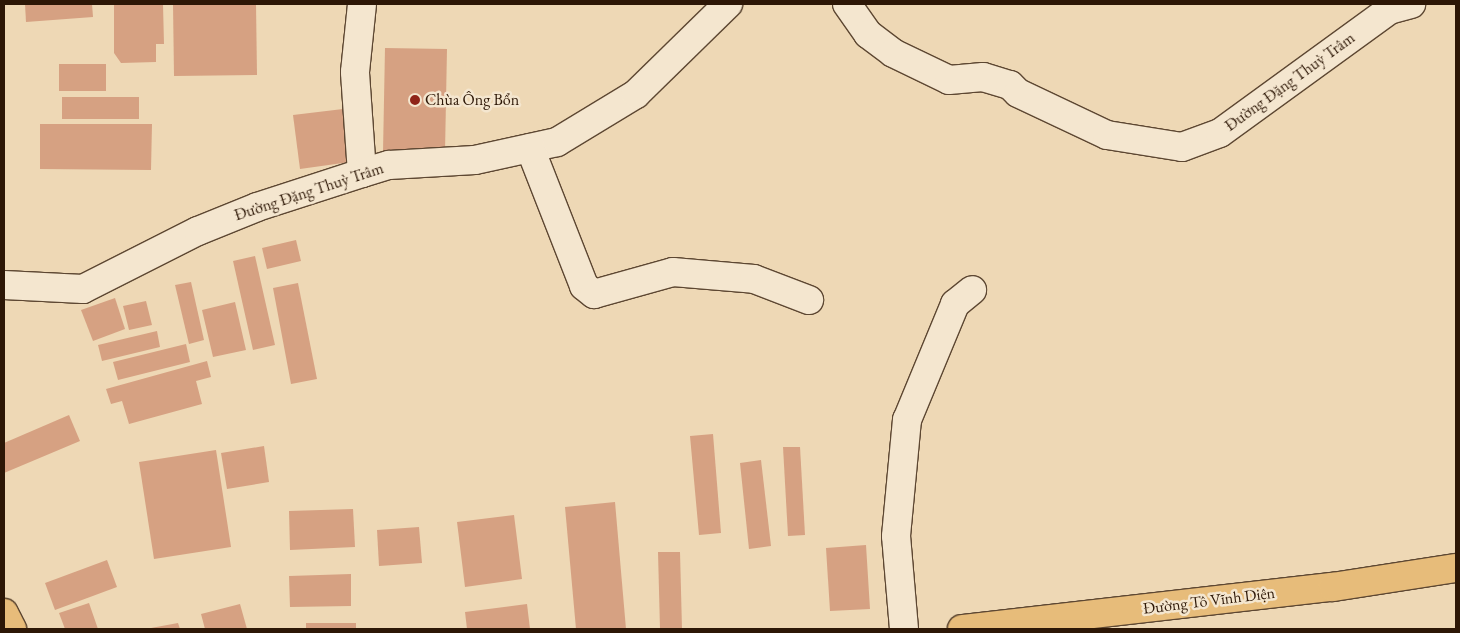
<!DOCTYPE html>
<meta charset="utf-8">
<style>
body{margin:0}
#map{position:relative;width:1460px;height:633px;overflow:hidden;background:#eed8b5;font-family:"EB Garamond",serif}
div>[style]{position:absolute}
.building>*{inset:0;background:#d6a182}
.roads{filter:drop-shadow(1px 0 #5d4732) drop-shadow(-1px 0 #5d4732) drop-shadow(0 1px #5d4732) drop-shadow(0 -1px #5d4732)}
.minor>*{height:28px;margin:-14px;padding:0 14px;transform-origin:14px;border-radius:14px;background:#f4e6cf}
.major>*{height:28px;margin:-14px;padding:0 14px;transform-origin:14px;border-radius:14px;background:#e7bc7a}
.dots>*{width:14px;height:14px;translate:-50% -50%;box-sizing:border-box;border:2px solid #f4e6cf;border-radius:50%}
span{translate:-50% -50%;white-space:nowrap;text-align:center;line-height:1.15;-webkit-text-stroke:5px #f4e6cf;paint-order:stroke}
.street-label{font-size:16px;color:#2d1706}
.poi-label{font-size:16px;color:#2d1706}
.left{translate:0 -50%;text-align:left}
.frame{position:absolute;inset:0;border:5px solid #2d1706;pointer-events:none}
</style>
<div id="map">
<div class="building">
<i style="clip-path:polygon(25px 4px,92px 4px,93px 17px,26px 22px)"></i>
<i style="clip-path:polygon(114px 4px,163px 4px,164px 44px,156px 44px,156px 62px,121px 63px,114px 53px)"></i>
<i style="clip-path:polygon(173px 4px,256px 4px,257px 75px,174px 76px)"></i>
<i style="clip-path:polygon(385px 48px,447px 49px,445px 152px,383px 152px)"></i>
<i style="clip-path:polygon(59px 64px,106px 64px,106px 91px,59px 91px)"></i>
<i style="clip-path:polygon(62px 97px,139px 97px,139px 119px,62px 119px)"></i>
<i style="clip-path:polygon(343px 109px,350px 162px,300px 169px,293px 115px)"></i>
<i style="clip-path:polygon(40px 124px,152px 124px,151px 170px,40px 169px)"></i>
<i style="clip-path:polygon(296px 240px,301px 261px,267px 269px,262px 248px)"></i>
<i style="clip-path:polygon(255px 256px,275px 345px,253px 350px,233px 261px)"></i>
<i style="clip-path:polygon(191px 282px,204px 340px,189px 344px,175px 285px)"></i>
<i style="clip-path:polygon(298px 283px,317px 379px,291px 384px,273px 288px)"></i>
<i style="clip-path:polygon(115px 298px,125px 329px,93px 341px,81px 310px)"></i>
<i style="clip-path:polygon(146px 301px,152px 325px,129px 330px,123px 306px)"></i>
<i style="clip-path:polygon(235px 302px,246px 350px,213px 357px,202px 310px)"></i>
<i style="clip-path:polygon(157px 331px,160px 347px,102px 361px,98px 345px)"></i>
<i style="clip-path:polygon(186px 344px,190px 362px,118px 380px,113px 362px)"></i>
<i style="clip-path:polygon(207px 361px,211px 377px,196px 381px,202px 404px,129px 424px,122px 401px,111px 404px,106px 389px)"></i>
<i style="clip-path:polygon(69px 415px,80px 441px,4px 473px,4px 443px)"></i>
<i style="clip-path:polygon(713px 434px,721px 533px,699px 535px,690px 436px)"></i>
<i style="clip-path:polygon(264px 446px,269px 482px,227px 489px,221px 453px)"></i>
<i style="clip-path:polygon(783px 447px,800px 447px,805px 535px,788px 536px)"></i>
<i style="clip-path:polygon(216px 450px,231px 547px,154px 559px,139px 462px)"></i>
<i style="clip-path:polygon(761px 460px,771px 546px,749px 549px,740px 463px)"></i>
<i style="clip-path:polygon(615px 502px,626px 629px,576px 629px,565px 507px)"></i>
<i style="clip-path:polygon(353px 509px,355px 547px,290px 550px,289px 511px)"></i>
<i style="clip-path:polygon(514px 515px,522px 579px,465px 587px,457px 522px)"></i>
<i style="clip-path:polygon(419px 527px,422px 563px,379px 566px,377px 530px)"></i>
<i style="clip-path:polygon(866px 545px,870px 609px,830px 611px,826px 548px)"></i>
<i style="clip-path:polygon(658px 552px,680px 552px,682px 629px,660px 629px)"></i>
<i style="clip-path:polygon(107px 560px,117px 587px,55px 610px,45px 583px)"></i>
<i style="clip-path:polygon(351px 574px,351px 606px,290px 607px,289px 576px)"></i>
<i style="clip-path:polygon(89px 603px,98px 629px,65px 629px,59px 613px)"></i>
<i style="clip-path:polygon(240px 604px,247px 629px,205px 629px,201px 614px)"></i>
<i style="clip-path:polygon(527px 604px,530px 629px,467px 629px,465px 612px)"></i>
<i style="clip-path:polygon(178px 623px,180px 629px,152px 629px,151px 628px)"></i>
<i style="clip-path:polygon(306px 623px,356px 623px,356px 629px,306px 629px)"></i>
</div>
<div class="roads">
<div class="minor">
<i style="left:847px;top:4px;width:37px;rotate:55deg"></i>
<i style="left:868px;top:34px;width:31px;rotate:37deg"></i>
<i style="left:893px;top:53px;width:62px;rotate:25.7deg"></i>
<i style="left:949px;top:80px;width:34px;rotate:-5deg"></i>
<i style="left:983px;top:77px;width:28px;rotate:17deg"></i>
<i style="left:1010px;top:85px;width:11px;rotate:45deg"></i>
<i style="left:1018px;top:93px;width:98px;rotate:25.3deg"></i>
<i style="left:1107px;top:135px;width:76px;rotate:9.1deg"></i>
<i style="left:1182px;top:147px;width:40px;rotate:-20.2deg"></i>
<i style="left:1220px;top:133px;width:209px;rotate:-36deg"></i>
<i style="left:1389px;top:10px;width:23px;rotate:-15deg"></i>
<i style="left:530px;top:148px;width:148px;rotate:68.6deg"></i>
<i style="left:584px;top:286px;width:13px;rotate:39deg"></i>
<i style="left:594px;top:294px;width:82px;rotate:-15.6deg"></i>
<i style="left:673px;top:272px;width:81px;rotate:4.9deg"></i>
<i style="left:754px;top:279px;width:59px;rotate:20.9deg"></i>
<i style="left:362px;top:173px;width:101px;rotate:-94deg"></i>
<i style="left:355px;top:72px;width:68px;rotate:-84.1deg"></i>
<i style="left:4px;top:285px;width:79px;rotate:2.9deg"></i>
<i style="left:83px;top:289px;width:129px;rotate:-26.8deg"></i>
<i style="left:198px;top:231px;width:64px;rotate:-22.1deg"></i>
<i style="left:257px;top:207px;width:110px;rotate:-17.9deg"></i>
<i style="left:362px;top:173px;width:28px;rotate:-17deg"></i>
<i style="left:389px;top:165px;width:86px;rotate:-3.3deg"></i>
<i style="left:475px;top:160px;width:84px;rotate:-12.4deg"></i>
<i style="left:557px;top:142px;width:92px;rotate:-31.3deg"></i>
<i style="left:636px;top:94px;width:129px;rotate:-44.4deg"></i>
<i style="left:904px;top:629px;width:93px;rotate:-94.9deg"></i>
<i style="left:896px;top:536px;width:117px;rotate:-84.6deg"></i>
<i style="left:907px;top:420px;width:126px;rotate:-67.5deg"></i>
<i style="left:955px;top:304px;width:22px;rotate:-39deg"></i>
</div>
<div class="major">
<i style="left:4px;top:613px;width:18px;rotate:63deg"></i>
<i style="left:962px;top:629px;width:373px;rotate:-6.5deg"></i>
<i style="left:1333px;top:587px;width:124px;rotate:-8.8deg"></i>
</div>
</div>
<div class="dots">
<i style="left:415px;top:100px;background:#8f2418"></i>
</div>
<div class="street-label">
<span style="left:1290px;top:82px;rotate:-36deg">Đường Đặng Thuỳ Trâm</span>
<span style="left:309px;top:192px;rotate:-18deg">Đường Đặng Thuỳ Trâm</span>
<span style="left:1209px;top:601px;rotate:-7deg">Đường Tô Vĩnh Diện</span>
</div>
<div class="poi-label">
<span class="left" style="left:425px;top:100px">Chùa Ông Bổn</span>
</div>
<div class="frame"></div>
</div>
